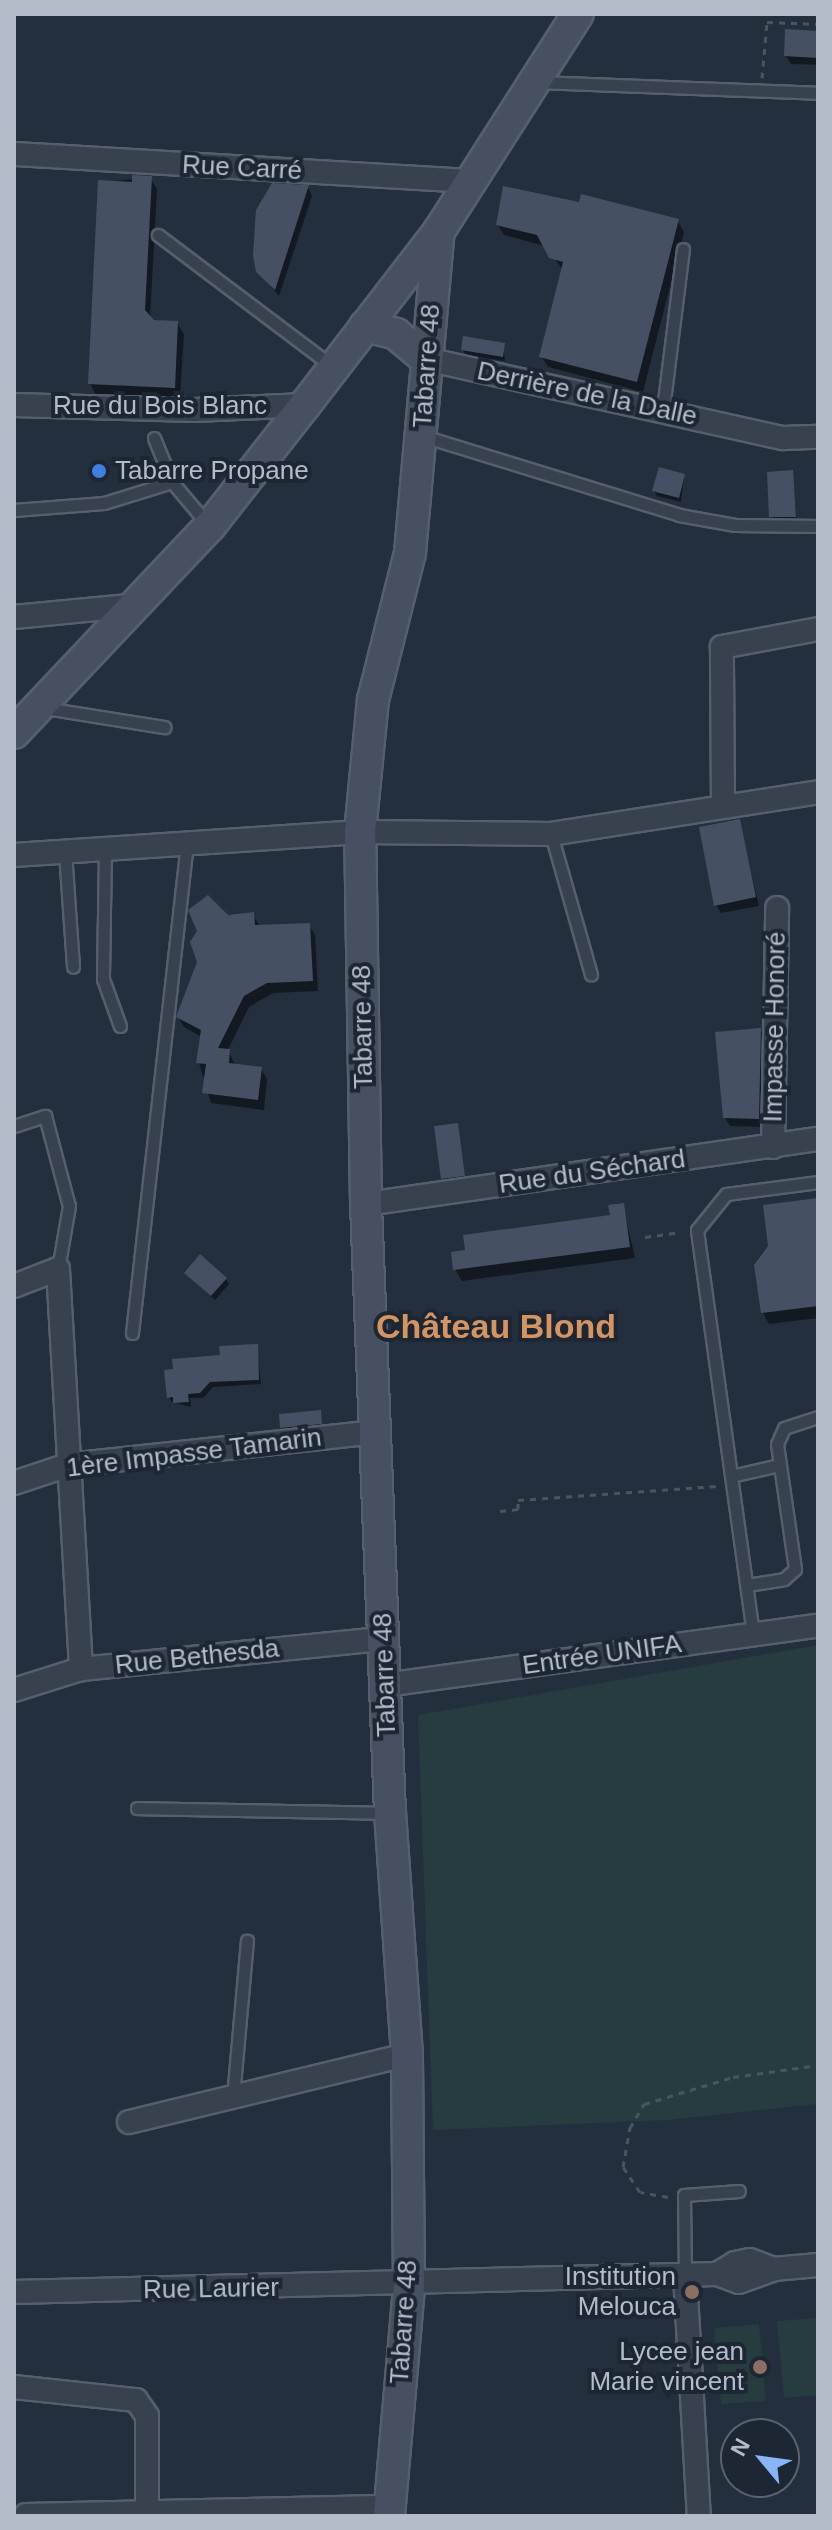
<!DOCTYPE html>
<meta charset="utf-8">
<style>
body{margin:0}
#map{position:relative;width:832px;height:2530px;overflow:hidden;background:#242f3e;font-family:Helvetica,sans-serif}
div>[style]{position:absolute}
.green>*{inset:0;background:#263c3f}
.shadow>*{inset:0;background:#0007}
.building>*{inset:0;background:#455162}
.path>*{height:3px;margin-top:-1.5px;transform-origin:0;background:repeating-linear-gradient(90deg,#44595c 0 6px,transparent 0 12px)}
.roads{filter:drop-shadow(2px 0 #565f6c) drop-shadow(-2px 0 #565f6c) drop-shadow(0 2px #565f6c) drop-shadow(0 -2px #565f6c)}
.lane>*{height:11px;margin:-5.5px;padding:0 5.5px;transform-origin:5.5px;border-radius:5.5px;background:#38414e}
.street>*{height:22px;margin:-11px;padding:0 11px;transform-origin:11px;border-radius:11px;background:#38414e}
.secondary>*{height:30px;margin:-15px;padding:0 15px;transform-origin:15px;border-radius:15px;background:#465061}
.dots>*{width:22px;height:22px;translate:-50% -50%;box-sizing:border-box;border:4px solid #1d2633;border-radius:50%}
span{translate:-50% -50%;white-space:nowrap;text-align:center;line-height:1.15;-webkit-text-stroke:8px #1d2633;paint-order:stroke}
.street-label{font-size:26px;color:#b4bcc9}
.poi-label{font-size:26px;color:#b4bcc9}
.left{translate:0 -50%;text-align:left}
.right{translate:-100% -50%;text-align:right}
.district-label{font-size:34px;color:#d59563;font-weight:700}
.frame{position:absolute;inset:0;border:16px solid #b4bcc9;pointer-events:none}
.north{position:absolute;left:720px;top:2418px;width:80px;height:80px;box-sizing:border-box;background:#1d2633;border:2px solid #59626f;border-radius:50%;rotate:299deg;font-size:22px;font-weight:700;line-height:32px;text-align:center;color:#b4bcc9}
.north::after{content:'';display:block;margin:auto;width:28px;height:36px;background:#8ab4f8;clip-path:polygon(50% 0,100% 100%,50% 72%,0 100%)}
</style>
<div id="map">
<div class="green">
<i style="clip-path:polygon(818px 1645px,818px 2104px,668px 2120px,433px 2130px,418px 1715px)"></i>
<i style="clip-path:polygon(818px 2318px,818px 2395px,784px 2398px,777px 2321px)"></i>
<i style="clip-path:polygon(759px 2324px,766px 2401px,721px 2404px,714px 2328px)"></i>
</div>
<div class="shadow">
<i style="clip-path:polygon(818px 33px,818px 65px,791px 64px,786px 56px)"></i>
<i style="clip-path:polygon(150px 178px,157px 189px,150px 319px,177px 323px,184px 334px,180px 398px,96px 395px,90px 383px,100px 182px)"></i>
<i style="clip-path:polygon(308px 187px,312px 196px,279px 296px,258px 271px)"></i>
<i style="clip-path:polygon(678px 221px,684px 232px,643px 392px,548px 367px,541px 356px,563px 270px,545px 246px,504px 235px,498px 225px)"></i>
<i style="clip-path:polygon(503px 345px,505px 361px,466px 355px,463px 350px)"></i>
<i style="clip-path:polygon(792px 472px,797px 522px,774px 522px,771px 516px)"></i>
<i style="clip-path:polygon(684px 476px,681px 502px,657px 496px,654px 491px)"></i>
<i style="clip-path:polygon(739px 821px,759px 906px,721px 913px,716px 905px)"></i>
<i style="clip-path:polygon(253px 915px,259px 925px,309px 925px,315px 935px,318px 991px,273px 993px,249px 1007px,228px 1050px,235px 1065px,261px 1069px,267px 1079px,264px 1110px,211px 1103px,199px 1063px,202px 1037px,184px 1027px,178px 1017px,227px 917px)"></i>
<i style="clip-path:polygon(760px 1030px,765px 1038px,763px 1127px,730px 1126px,725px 1118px)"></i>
<i style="clip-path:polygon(457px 1125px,466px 1181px,446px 1183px,443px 1178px)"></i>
<i style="clip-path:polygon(818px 1200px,818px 1318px,769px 1324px,763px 1313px)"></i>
<i style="clip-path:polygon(623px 1205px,635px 1258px,462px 1281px,455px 1269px,612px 1217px)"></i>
<i style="clip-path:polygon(187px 1274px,226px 1279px,229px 1284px,215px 1300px)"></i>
<i style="clip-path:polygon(257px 1346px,261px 1384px,213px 1387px,203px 1398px,190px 1398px,191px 1407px,172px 1402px,169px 1397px,222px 1357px)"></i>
<i style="clip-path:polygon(320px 1412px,323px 1429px,285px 1433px,282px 1428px)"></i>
</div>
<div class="building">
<i style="clip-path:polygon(785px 29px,818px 31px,818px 58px,784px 56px)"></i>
<i style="clip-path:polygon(132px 175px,152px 176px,145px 310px,154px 320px,178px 321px,175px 388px,88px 384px,98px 180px,132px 182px)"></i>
<i style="clip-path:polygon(272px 183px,309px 185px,275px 290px,256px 272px,253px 255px,256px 210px)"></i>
<i style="clip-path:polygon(503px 186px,579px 202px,581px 194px,679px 219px,637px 382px,539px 357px,563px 262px,549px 258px,537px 235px,496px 225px)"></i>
<i style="clip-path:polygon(463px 336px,505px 343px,503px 357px,461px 350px)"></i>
<i style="clip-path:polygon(659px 467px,685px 474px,679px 498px,652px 491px)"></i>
<i style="clip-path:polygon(793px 470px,796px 517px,769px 517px,767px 472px)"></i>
<i style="clip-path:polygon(740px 819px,756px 897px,714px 906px,699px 827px)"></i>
<i style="clip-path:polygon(208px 895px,228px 915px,254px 912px,255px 925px,310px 923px,313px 981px,267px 983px,244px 996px,218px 1048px,230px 1049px,229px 1063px,262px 1067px,258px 1100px,202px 1093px,206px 1064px,196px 1063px,201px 1030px,176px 1017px,197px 962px,190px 942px,197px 931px,188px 910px)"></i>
<i style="clip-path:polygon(761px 1028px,759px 1119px,723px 1118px,715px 1032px)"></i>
<i style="clip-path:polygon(458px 1123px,465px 1176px,441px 1179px,434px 1126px)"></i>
<i style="clip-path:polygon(818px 1198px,818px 1306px,761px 1313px,754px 1265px,768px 1246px,763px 1205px)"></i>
<i style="clip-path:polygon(624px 1203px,630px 1247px,453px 1270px,451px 1252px,465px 1250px,463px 1235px,610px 1215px,608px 1205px)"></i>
<i style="clip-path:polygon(200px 1254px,227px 1278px,211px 1296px,184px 1273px)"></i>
<i style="clip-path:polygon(258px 1344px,259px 1380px,210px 1382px,200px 1393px,188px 1394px,189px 1402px,173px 1403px,173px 1397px,167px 1398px,164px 1370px,173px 1369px,172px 1359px,220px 1355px,219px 1346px)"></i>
<i style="clip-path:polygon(321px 1410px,322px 1424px,280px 1428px,279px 1414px)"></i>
</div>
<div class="path">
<i style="left:762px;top:78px;width:56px;rotate:-84.9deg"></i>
<i style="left:767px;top:22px;width:51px;rotate:2.2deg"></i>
<i style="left:645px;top:1237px;width:36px;rotate:-8deg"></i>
<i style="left:500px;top:1511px;width:18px;rotate:-6deg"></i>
<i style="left:518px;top:1509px;width:9px;rotate:-90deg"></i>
<i style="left:518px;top:1500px;width:199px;rotate:-4deg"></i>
<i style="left:668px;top:2197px;width:28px;rotate:-170deg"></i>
<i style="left:640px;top:2192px;width:30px;rotate:-124deg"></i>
<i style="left:623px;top:2167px;width:40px;rotate:-80deg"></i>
<i style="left:630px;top:2128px;width:28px;rotate:-60deg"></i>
<i style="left:644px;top:2104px;width:93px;rotate:-16.9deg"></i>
<i style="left:733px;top:2077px;width:86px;rotate:-8deg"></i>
</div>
<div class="roads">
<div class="lane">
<i style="left:537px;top:82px;width:281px;rotate:2.2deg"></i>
<i style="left:158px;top:235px;width:219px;rotate:37deg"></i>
<i style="left:663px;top:409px;width:161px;rotate:-82.9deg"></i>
<i style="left:423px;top:436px;width:268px;rotate:17.1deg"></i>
<i style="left:679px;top:515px;width:57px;rotate:10.1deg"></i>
<i style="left:735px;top:525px;width:83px;rotate:0.7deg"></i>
<i style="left:154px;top:438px;width:48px;rotate:67.8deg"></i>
<i style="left:172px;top:482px;width:57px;rotate:49.9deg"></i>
<i style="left:14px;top:510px;width:90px;rotate:-4.4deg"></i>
<i style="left:104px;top:503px;width:71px;rotate:-17.2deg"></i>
<i style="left:45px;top:708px;width:121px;rotate:9.1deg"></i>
<i style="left:551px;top:834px;width:146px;rotate:74.1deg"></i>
<i style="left:105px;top:849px;width:130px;rotate:90.9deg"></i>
<i style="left:103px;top:979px;width:50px;rotate:70.1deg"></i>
<i style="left:65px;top:852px;width:115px;rotate:86deg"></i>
<i style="left:14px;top:1126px;width:33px;rotate:-18deg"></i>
<i style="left:45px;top:1116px;width:93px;rotate:75.1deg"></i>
<i style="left:69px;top:1206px;width:64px;rotate:99.9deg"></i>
<i style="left:132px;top:1333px;width:494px;rotate:-83.6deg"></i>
<i style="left:731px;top:1476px;width:49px;rotate:-12.9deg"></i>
<i style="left:747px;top:1585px;width:37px;rotate:-9deg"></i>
<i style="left:784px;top:1579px;width:15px;rotate:-42deg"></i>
<i style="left:795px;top:1569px;width:126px;rotate:-98.2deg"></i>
<i style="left:777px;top:1444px;width:17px;rotate:-66deg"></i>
<i style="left:784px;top:1428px;width:36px;rotate:-18deg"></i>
<i style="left:753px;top:1634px;width:408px;rotate:-97.9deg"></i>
<i style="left:697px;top:1230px;width:46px;rotate:-51.1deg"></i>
<i style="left:726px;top:1194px;width:93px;rotate:-7.4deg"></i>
<i style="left:137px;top:1808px;width:252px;rotate:1.1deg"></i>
<i style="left:233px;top:2097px;width:157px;rotate:-84.9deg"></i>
<i style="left:685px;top:2276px;width:81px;rotate:-90.7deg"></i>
<i style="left:684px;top:2195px;width:55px;rotate:-4.2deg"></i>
</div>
<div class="street">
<i style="left:14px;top:154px;width:457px;rotate:3.4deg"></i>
<i style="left:426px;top:359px;width:366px;rotate:12.5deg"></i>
<i style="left:783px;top:438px;width:35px;rotate:-2deg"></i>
<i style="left:14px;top:405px;width:181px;rotate:1.6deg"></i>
<i style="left:195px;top:410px;width:110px;rotate:-2.6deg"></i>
<i style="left:14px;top:617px;width:126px;rotate:-5.5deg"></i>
<i style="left:723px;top:806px;width:159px;rotate:-90.4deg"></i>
<i style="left:722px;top:647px;width:98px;rotate:-10.6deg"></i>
<i style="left:14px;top:855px;width:347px;rotate:-3.8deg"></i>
<i style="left:360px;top:832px;width:191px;rotate:0.6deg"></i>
<i style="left:551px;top:834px;width:270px;rotate:-8.9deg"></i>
<i style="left:773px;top:1147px;width:239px;rotate:-89deg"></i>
<i style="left:366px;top:1204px;width:457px;rotate:-8.2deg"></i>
<i style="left:14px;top:1286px;width:47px;rotate:-21.1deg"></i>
<i style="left:58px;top:1269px;width:401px;rotate:86.7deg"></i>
<i style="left:14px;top:1483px;width:57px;rotate:-18.4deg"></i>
<i style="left:68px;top:1465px;width:310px;rotate:-6.1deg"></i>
<i style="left:385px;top:1685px;width:437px;rotate:-7.8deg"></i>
<i style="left:14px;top:1690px;width:70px;rotate:-17.4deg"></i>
<i style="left:81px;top:1669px;width:304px;rotate:-5.7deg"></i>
<i style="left:129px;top:2122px;width:286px;rotate:-13.6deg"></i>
<i style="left:717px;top:2274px;width:21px;rotate:-31deg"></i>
<i style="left:735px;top:2263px;width:15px;rotate:-11deg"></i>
<i style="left:750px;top:2260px;width:26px;rotate:21deg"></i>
<i style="left:685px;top:2276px;width:240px;rotate:86.7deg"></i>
<i style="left:14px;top:2292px;width:703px;rotate:-1.47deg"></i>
<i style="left:717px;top:2274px;width:23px;rotate:20deg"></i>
<i style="left:739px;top:2282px;width:37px;rotate:-20deg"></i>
<i style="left:774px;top:2269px;width:44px;rotate:-5.2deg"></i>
<i style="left:14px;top:2387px;width:123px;rotate:6.1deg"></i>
<i style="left:136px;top:2400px;width:19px;rotate:55deg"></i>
<i style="left:147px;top:2416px;width:100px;rotate:90deg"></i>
<i style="left:26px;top:2515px;width:363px;rotate:-1.3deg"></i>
</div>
<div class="secondary">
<i style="left:365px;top:326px;width:32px;rotate:14deg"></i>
<i style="left:396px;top:334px;width:39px;rotate:40deg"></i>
<i style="left:14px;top:733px;width:285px;rotate:-46.6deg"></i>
<i style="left:210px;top:526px;width:154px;rotate:-51.9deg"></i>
<i style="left:305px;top:405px;width:220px;rotate:-52.4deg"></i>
<i style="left:439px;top:231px;width:258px;rotate:-57.4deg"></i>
<i style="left:389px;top:2516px;width:231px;rotate:-85deg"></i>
<i style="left:409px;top:2286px;width:231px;rotate:-90.5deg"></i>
<i style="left:407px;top:2055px;width:243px;rotate:-94deg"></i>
<i style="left:390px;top:1813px;width:609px;rotate:-92.26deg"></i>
<i style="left:366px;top:1204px;width:372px;rotate:-90.9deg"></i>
<i style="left:360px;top:832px;width:133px;rotate:-84.4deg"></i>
<i style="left:373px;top:700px;width:152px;rotate:-75.9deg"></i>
<i style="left:410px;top:553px;width:323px;rotate:-84.9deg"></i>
</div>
</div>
<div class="dots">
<i style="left:99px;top:471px;background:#3f7fe0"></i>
<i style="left:692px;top:2292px;background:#8d6e63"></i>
<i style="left:760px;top:2367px;background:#8d6e63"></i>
</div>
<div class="street-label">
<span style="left:242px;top:168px;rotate:3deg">Rue Carré</span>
<span style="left:427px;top:366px;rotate:-86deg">Tabarre 48</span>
<span style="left:587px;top:394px;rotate:12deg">Derrière de la Dalle</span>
<span style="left:160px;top:406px">Rue du Bois Blanc</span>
<span style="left:363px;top:1027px;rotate:-91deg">Tabarre 48</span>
<span style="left:775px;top:1027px;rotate:-89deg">Impasse Honoré</span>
<span style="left:592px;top:1172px;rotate:-8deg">Rue du Séchard</span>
<span style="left:194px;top:1453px;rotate:-7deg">1ère Impasse Tamarin</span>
<span style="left:602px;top:1655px;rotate:-8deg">Entrée UNIFA</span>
<span style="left:197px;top:1657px;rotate:-6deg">Rue Bethesda</span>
<span style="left:385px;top:1675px;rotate:-92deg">Tabarre 48</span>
<span style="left:211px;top:2289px;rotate:-1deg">Rue Laurier</span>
<span style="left:404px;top:2322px;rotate:-86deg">Tabarre 48</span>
</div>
<div class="poi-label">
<span class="left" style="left:115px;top:471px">Tabarre Propane</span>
<span class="right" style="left:676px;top:2292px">Institution<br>Melouca</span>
<span class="right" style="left:744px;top:2367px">Lycee jean<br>Marie vincent</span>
</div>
<div class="district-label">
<span style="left:496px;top:1327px">Château Blond</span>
</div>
<div class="frame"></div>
<div class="north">N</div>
</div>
